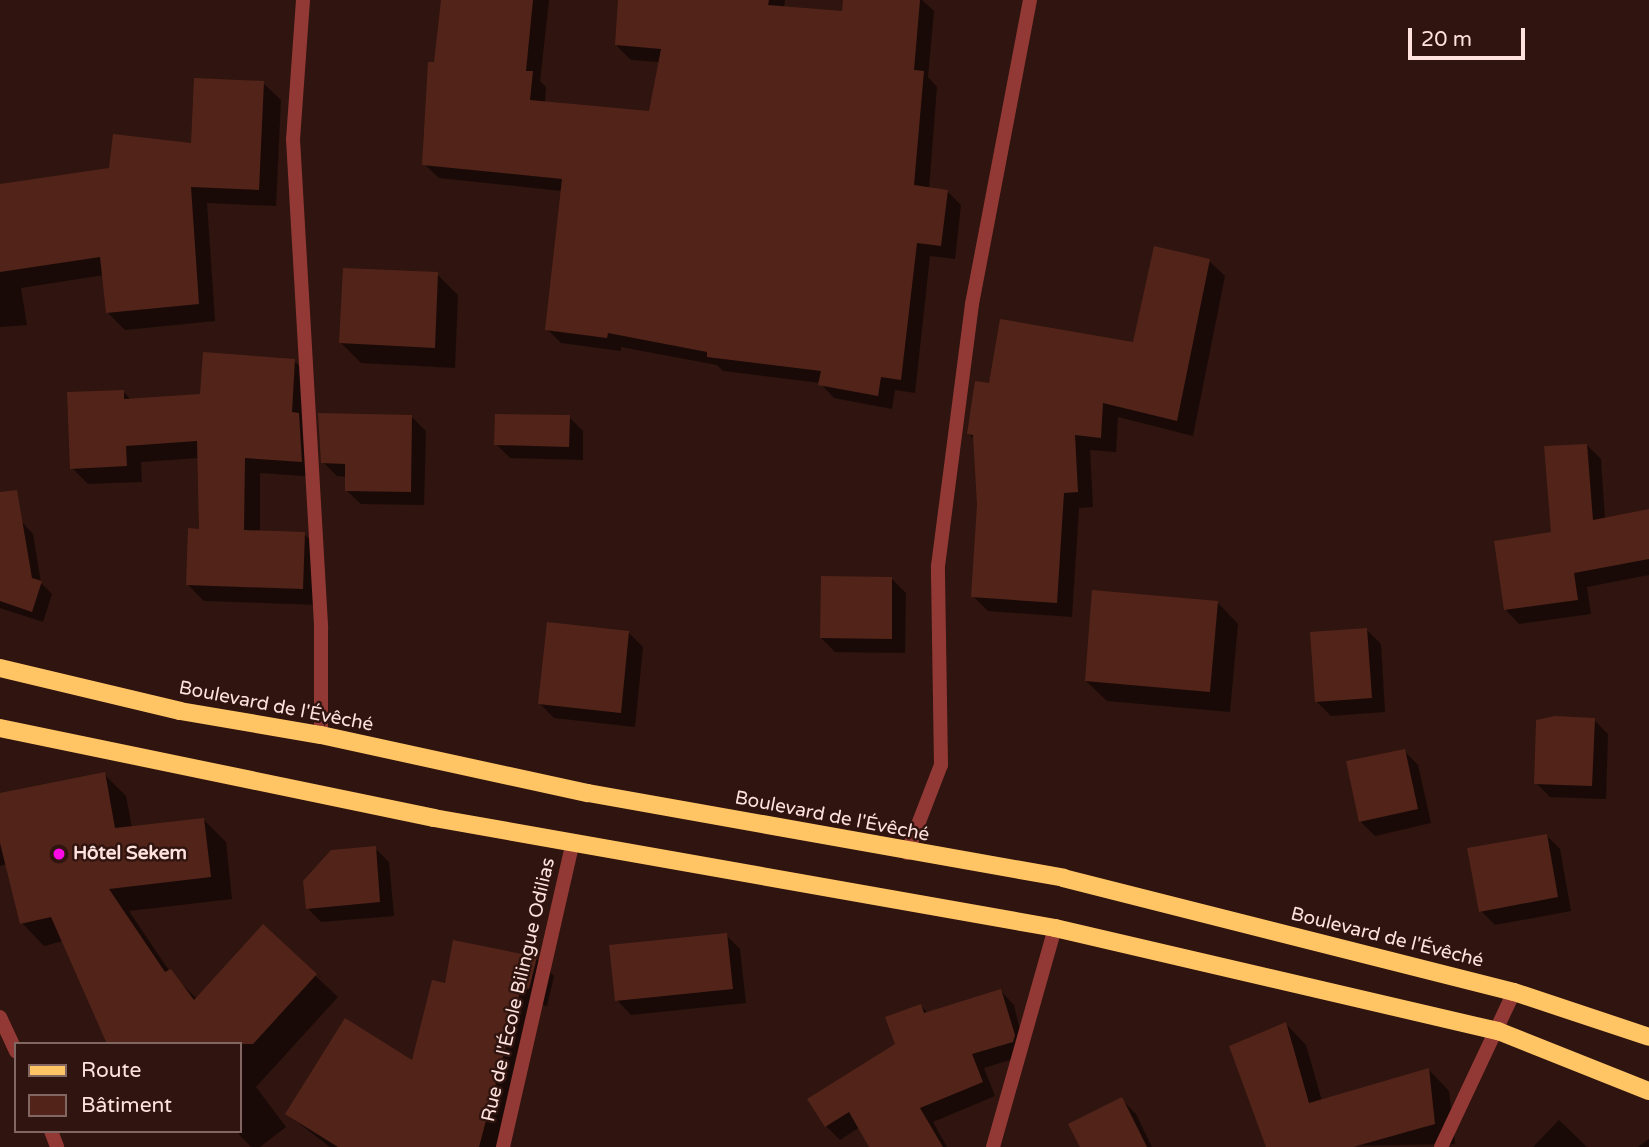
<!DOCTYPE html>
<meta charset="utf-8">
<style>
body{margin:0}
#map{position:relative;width:1649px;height:1147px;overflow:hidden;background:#2f140f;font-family:"Varela Round",sans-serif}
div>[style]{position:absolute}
.shadow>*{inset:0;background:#0007}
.building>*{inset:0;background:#522419}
.minor>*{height:14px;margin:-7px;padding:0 7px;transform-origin:7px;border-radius:7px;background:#923935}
.tertiary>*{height:14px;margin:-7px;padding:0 7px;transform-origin:7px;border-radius:7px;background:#923935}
.primary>*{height:18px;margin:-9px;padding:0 9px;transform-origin:9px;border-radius:9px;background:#ffc564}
.dots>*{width:19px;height:19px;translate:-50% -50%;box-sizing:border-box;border:4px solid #2f140f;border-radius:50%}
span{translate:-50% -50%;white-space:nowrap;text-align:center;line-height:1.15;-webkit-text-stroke:5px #2f140f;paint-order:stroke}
.street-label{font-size:19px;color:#ffe1dd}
.poi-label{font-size:19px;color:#ffe1dd;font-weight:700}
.left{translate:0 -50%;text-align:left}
.legend{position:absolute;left:14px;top:1042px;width:228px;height:91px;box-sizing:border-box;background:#2f140f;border:2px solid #826661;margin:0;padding:9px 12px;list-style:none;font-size:21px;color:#ffe1dd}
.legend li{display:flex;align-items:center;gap:14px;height:35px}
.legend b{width:35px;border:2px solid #826661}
.scale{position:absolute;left:1408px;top:28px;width:117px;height:32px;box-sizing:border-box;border:4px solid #ffe1dd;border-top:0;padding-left:9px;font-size:21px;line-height:24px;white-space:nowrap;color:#ffe1dd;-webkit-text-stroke:5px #2f140f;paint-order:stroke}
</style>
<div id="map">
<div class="shadow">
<i style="clip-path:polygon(442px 0,549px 0,540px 81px,546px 87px,545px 103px,650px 113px,660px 62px,631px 60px,616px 45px,620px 0,785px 0,784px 8px,844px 12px,845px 0,922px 0,934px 11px,928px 77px,937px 87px,929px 189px,947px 191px,961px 205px,955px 259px,930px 256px,915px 393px,895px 390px,892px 409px,834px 398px,820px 383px,723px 371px,717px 365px,621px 347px,621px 351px,561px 343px,547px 329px,562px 191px,439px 178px,424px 164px)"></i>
<i style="clip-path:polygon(263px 83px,281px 100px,276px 206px,207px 203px,215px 321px,125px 330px,108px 313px,104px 275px,21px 288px,27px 325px,0 327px,0 186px,111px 170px,193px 145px)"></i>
<i style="clip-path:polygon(1209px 261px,1225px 276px,1193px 436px,1118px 417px,1116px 452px,1090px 450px,1093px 507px,1079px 508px,1072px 617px,988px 611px,973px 596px,979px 505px,975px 440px,968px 433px,990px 385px,1134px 344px)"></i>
<i style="clip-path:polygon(437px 274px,458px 295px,455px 368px,361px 363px,341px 343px)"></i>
<i style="clip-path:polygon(294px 361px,311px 377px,317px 477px,260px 473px,260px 532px,304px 534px,320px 550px,319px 605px,204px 601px,188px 585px,201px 530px,199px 458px,141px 462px,142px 482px,88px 484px,72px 468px,123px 391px,132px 401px,202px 396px)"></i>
<i style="clip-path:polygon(412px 417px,426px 431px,424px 505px,361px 504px,346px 490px,347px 477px,337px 476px,323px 462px)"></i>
<i style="clip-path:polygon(569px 417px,583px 431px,583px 460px,510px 458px,496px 444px)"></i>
<i style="clip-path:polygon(1587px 445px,1601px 459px,1605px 519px,1649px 511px,1649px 575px,1587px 587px,1591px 614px,1519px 624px,1505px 609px,1553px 534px)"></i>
<i style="clip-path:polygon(22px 522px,33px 534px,41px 583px,52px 594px,43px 622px,0 608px,0 526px)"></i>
<i style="clip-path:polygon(892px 579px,906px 593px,905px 653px,835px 652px,821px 638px)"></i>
<i style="clip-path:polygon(1218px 603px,1238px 624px,1230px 712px,1107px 701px,1086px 681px)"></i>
<i style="clip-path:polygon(1367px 630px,1381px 644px,1385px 712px,1331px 716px,1317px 702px)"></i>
<i style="clip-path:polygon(629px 633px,643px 647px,635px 727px,554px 718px,540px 704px)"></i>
<i style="clip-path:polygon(1594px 720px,1608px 734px,1606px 799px,1550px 797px,1536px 783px)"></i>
<i style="clip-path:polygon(1404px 751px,1418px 765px,1431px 823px,1375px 836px,1361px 822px)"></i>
<i style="clip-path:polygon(104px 774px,126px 796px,132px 828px,204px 820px,226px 842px,232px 899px,129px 911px,170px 972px,197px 999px,263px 927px,338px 997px,256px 1087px,286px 1127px,260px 1147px,251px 1147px,236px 1131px,240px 1131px,240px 1044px,63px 941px,44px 946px,22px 923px,7px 864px,0 866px,0 795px)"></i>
<i style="clip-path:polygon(1546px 835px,1560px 849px,1571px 911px,1495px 925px,1481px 911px)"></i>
<i style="clip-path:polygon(375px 848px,389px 862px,394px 916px,321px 922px,307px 908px)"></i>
<i style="clip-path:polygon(726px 935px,740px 949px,746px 1003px,631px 1015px,617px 1000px)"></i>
<i style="clip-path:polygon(536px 958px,554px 976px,547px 1006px,539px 1004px,502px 1147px,330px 1147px,287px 1114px,413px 1063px,446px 985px)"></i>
<i style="clip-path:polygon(1001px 991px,1014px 1005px,1026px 1055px,984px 1068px,995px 1096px,933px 1122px,947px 1147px,871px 1147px,860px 1127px,840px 1140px,826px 1126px,897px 1045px,921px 1006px,928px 1013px)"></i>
<i style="clip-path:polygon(1286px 1024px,1306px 1045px,1322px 1101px,1429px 1070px,1449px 1091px,1455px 1144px,1268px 1147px)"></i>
<i style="clip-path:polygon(1122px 1100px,1136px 1114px,1152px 1147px,1082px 1147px)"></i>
<i style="clip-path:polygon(1559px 1120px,1587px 1147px,1533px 1147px)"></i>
<i style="clip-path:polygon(1649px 1139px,1649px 1147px,1638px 1147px)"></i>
</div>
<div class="building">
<i style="clip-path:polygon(441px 0,533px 0,526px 71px,533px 71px,530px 100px,649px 111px,661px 49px,615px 45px,618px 0,769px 0,768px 5px,842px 11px,843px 0,920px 0,914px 70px,924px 71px,914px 185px,948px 190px,941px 246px,917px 243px,901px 380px,881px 377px,878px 396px,818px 385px,821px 371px,707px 357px,707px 352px,608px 333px,607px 338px,545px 330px,562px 179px,422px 165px,428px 62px,434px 62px)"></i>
<i style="clip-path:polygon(194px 78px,264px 81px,259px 190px,191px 187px,199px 304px,106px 313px,100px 257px,0 272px,0 184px,109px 168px,113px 134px,191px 143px)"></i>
<i style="clip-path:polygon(1154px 246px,1210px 259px,1177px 421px,1103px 403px,1101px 438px,1075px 435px,1078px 492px,1064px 493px,1057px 603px,971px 597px,977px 505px,973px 435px,967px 434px,975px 381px,989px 383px,1000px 319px,1133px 342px)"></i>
<i style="clip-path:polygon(343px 268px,438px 272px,435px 348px,339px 343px)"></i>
<i style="clip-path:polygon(203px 352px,295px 359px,292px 412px,299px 413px,302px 462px,245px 458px,244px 530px,305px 532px,303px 589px,186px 585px,188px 528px,199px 529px,197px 441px,126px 446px,127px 466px,70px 469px,67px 392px,124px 390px,124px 399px,200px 394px)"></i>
<i style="clip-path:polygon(318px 413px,412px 415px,411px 492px,345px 491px,345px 464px,321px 463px)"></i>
<i style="clip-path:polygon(495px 414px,570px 415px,569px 447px,494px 445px)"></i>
<i style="clip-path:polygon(1587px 444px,1593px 520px,1649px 509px,1649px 559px,1574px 573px,1578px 600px,1504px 610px,1494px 541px,1551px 532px,1544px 446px)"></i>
<i style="clip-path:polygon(17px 490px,32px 578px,42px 581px,32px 612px,0 601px,0 492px)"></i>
<i style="clip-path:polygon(821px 576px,892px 577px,892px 639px,820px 638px)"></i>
<i style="clip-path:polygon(1092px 590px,1218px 601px,1210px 692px,1085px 681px)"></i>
<i style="clip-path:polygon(547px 622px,629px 631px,621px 713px,538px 704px)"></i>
<i style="clip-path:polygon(1367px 628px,1372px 698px,1315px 702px,1310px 632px)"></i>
<i style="clip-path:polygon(1555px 716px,1595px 718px,1592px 786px,1534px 784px,1536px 720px)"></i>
<i style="clip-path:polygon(1405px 749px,1418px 809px,1359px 822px,1346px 761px)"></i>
<i style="clip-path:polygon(105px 772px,115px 828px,204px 818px,211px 877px,109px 889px,165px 972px,171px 969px,194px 1000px,263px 924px,317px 974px,253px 1044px,107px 1044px,51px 917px,20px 924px,0 843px,0 793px)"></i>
<i style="clip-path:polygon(1547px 834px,1558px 897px,1479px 912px,1467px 848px)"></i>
<i style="clip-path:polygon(376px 846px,380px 902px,306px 909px,303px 881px,331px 850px)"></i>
<i style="clip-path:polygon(727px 933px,733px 989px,615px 1001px,609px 945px)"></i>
<i style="clip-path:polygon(453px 940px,537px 957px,529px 989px,521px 988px,479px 1147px,338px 1147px,285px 1114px,345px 1018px,412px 1060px,432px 980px,445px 983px)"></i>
<i style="clip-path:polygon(1001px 989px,1015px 1035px,1013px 1042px,972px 1054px,983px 1082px,920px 1108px,943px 1147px,869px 1147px,849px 1112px,825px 1127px,807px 1099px,895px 1044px,885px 1017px,921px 1004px,924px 1013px)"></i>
<i style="clip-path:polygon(1286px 1022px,1309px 1103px,1429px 1068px,1435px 1124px,1353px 1147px,1266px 1147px,1229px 1046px)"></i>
<i style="clip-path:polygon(1122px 1097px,1147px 1147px,1080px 1147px,1068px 1124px)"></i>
</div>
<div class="minor">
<i style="left:303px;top:0;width:139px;rotate:94.1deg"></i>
<i style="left:293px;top:139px;width:490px;rotate:86.7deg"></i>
<i style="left:321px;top:628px;width:107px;rotate:90deg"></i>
<i style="left:907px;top:853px;width:94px;rotate:-68.9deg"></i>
<i style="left:941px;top:765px;width:199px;rotate:-90.9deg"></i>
<i style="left:938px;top:566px;width:264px;rotate:-82.6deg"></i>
<i style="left:972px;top:304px;width:309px;rotate:-79.2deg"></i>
<i style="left:503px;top:1147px;width:313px;rotate:-77.1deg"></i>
<i style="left:993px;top:1147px;width:228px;rotate:-74.2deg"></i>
<i style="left:1441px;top:1147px;width:171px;rotate:-64.8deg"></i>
</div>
<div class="tertiary">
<i style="left:0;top:1017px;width:38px;rotate:65deg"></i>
<i style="left:51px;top:1131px;width:17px;rotate:69deg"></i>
</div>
<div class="primary">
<i style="left:0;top:668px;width:185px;rotate:13.4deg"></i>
<i style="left:180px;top:711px;width:143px;rotate:9.7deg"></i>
<i style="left:321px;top:735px;width:273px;rotate:12.3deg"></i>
<i style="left:588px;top:793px;width:483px;rotate:10.1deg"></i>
<i style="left:1063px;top:878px;width:465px;rotate:14.2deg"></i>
<i style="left:1514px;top:992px;width:142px;rotate:18.4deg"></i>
<i style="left:0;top:728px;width:443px;rotate:11.7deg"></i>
<i style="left:434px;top:818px;width:631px;rotate:10.04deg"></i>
<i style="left:1055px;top:928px;width:455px;rotate:13.1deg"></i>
<i style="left:1498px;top:1031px;width:162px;rotate:21.7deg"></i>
</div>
<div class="dots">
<i style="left:59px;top:854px;background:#ff09e7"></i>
</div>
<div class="street-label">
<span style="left:276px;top:707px;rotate:11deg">Boulevard de l'Évêché</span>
<span style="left:832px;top:817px;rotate:11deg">Boulevard de l'Évêché</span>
<span style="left:1387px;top:938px;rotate:14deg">Boulevard de l'Évêché</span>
<span style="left:519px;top:990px;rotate:-77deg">Rue de l'École Bilingue Odilias</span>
</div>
<div class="poi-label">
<span class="left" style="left:73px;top:854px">Hôtel Sekem</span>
</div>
<ul class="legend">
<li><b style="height:9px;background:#ffc564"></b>Route</li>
<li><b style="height:19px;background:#522419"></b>Bâtiment</li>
</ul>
<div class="scale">20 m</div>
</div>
